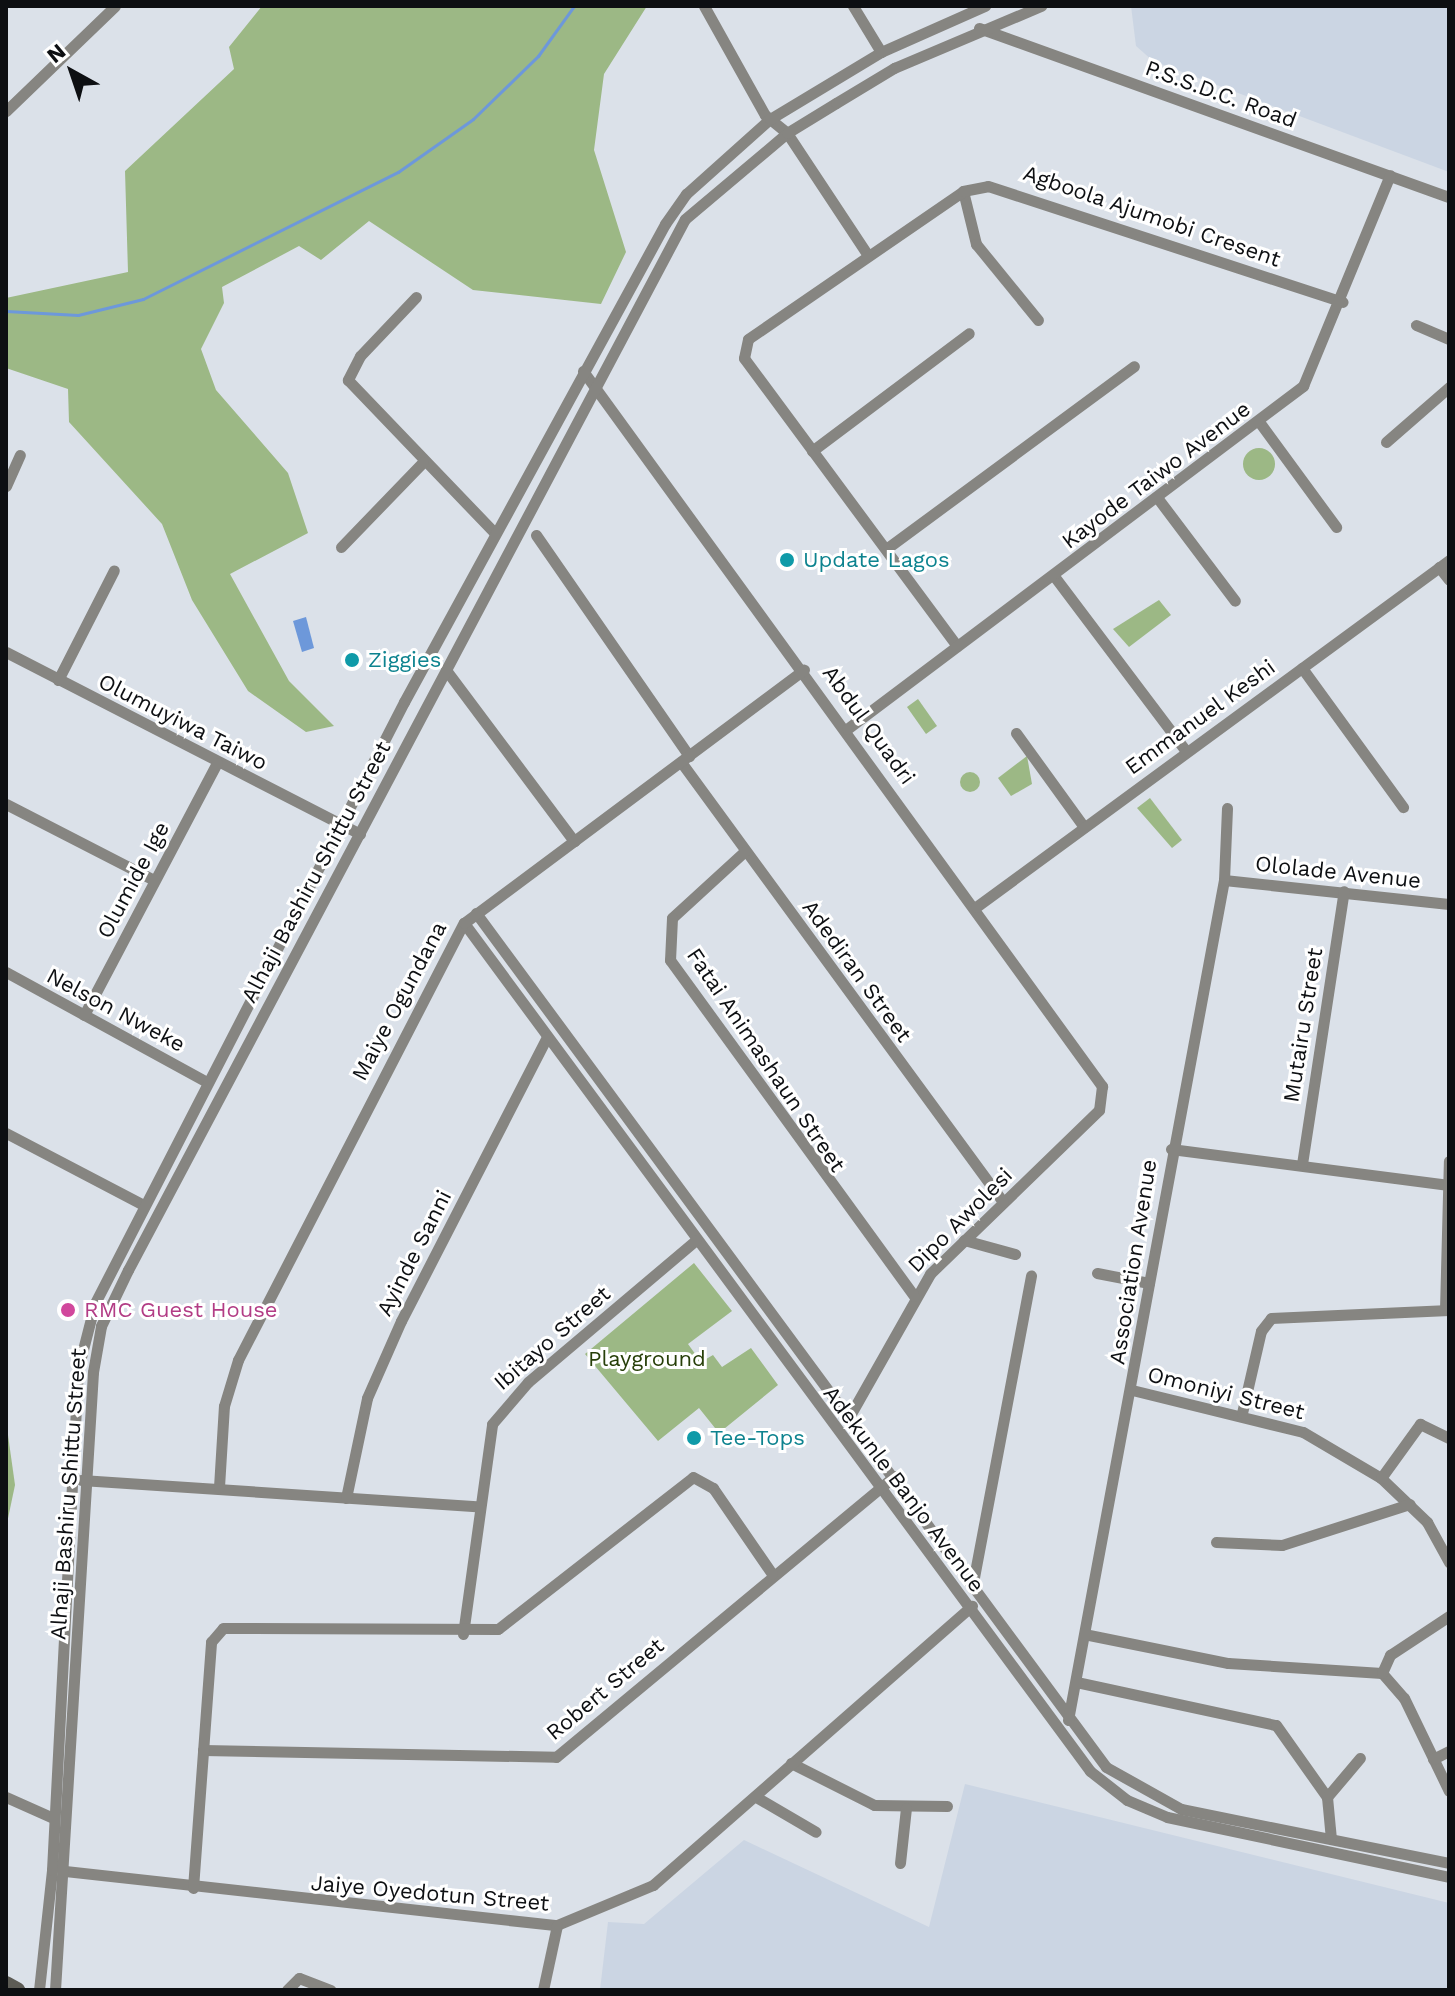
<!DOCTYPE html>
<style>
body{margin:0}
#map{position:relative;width:1455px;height:1996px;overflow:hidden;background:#dbe1e9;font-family:"Work Sans",sans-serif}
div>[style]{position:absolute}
.built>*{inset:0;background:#cbd5e3}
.green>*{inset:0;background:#9cb885}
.round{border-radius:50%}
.water>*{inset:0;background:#6d98da}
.stream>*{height:3px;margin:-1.5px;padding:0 1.5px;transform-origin:1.5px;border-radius:1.5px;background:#6d98da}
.street>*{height:11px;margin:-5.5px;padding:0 5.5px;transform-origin:5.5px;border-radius:5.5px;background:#868581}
.secondary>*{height:16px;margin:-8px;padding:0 8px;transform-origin:8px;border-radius:8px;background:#5c5b55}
.dots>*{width:22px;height:22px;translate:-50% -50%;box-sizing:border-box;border:4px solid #fff;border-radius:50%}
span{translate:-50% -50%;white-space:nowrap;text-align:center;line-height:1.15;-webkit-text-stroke:6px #fff;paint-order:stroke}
.street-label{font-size:22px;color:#0d0f12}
.culture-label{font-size:22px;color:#0d838f}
.left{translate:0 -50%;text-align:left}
.hotel-label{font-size:22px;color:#b23c85}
.park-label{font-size:22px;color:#273f09}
.frame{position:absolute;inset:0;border:8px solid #0d0f12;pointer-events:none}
.north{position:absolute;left:32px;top:32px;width:80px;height:80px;-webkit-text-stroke:6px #fff;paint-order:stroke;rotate:320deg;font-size:22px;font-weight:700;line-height:32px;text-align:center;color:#0d0f12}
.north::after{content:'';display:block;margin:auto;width:28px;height:36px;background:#0d0f12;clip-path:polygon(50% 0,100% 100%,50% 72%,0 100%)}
</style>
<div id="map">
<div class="built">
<i style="clip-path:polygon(1131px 6px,1449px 6px,1449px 172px,1153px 61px,1136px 46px)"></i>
<i style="clip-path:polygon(965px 1784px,1449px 1903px,1449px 1990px,600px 1990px,608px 1922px,644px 1924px,744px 1840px,929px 1927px)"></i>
</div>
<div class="green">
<i style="clip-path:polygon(262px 6px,647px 6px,604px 74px,594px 150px,626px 252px,601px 304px,473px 290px,369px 221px,321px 260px,299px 246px,222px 287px,224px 303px,201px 349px,216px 390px,288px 473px,308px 533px,230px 574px,289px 681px,334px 726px,306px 732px,248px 691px,192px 600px,162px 524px,69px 422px,68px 389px,6px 368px,6px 298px,128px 272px,125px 171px,234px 69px,229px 47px)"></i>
<i class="round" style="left:1243px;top:448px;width:32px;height:32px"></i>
<i style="clip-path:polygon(1159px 600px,1171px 615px,1129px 647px,1113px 629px)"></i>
<i style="clip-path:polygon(918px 699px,937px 726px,926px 734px,907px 707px)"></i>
<i style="clip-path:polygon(1027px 756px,1032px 784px,1011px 796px,998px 778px)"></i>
<i class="round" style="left:960px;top:772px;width:20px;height:20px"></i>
<i style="clip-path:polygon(1150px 798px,1182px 840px,1172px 848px,1137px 808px)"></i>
<i style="clip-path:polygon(694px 1263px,732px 1311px,688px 1344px,701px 1362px,713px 1355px,722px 1367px,751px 1348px,778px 1385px,719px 1433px,699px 1408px,658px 1441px,585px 1354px)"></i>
<i style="clip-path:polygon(6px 1421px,15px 1485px,6px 1528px)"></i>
</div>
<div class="water">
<i style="clip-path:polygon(306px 617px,314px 648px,302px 652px,293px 621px)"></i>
</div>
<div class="stream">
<i style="left:6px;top:311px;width:72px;rotate:3.2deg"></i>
<i style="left:78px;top:315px;width:67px;rotate:-13.8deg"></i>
<i style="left:143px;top:299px;width:285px;rotate:-26.5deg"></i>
<i style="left:398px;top:172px;width:92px;rotate:-35.2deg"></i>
<i style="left:473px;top:119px;width:91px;rotate:-44.1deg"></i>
<i style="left:538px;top:56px;width:62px;rotate:-54.2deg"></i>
</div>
<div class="street">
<i style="left:704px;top:6px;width:125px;rotate:60.8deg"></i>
<i style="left:765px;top:115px;width:28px;rotate:39deg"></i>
<i style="left:787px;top:133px;width:145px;rotate:56.5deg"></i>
<i style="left:853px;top:6px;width:54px;rotate:58.7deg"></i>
<i style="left:979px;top:28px;width:499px;rotate:19.8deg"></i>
<i style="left:6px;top:111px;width:151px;rotate:-43.9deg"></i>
<i style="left:963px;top:191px;width:55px;rotate:76.2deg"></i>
<i style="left:976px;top:244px;width:98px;rotate:50.8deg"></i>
<i style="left:416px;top:297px;width:81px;rotate:133.5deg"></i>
<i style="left:360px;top:356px;width:27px;rotate:117deg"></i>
<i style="left:348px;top:380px;width:211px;rotate:46.2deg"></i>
<i style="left:1416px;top:325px;width:36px;rotate:23deg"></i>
<i style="left:583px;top:371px;width:884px;rotate:54.03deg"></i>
<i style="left:1102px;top:1086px;width:24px;rotate:97deg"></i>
<i style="left:1099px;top:1110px;width:235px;rotate:135.9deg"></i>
<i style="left:930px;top:1274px;width:164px;rotate:119.5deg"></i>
<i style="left:1260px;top:423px;width:129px;rotate:53.8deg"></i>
<i style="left:1386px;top:442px;width:84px;rotate:-41.1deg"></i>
<i style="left:812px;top:451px;width:196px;rotate:-36.9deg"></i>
<i style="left:6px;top:486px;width:34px;rotate:-66deg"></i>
<i style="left:1159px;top:500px;width:126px;rotate:53deg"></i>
<i style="left:536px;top:535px;width:269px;rotate:55.3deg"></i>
<i style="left:341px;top:547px;width:118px;rotate:-46deg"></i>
<i style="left:886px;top:549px;width:308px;rotate:-36.4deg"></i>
<i style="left:1439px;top:567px;width:16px;rotate:52deg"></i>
<i style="left:1054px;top:576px;width:219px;rotate:53deg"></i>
<i style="left:957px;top:646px;width:358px;rotate:-126.5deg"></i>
<i style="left:744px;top:358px;width:19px;rotate:-78deg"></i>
<i style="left:748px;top:339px;width:261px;rotate:-34.5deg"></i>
<i style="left:963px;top:191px;width:25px;rotate:-11deg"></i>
<i style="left:988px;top:186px;width:373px;rotate:18.1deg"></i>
<i style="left:6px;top:652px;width:398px;rotate:27.2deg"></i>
<i style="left:1302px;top:668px;width:172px;rotate:54deg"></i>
<i style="left:446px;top:670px;width:214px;rotate:53.2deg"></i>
<i style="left:58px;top:680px;width:123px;rotate:-63deg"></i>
<i style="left:847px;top:729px;width:571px;rotate:-36.95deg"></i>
<i style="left:1303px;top:386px;width:228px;rotate:-67.6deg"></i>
<i style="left:1016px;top:733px;width:116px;rotate:54.1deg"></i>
<i style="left:681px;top:762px;width:545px;rotate:53.8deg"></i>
<i style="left:6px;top:804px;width:166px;rotate:27.2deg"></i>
<i style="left:745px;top:851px;width:99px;rotate:137.5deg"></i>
<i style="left:672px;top:918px;width:42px;rotate:92.7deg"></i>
<i style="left:670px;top:960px;width:415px;rotate:54deg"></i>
<i style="left:1224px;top:880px;width:226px;rotate:6.1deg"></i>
<i style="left:976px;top:907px;width:587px;rotate:-36.26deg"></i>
<i style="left:476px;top:913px;width:1061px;rotate:53.58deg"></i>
<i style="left:1106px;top:1767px;width:86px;rotate:29.2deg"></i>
<i style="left:1181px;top:1809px;width:273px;rotate:11.4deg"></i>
<i style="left:464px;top:923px;width:1054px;rotate:53.56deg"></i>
<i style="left:1090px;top:1771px;width:47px;rotate:38.1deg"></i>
<i style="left:1127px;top:1800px;width:43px;rotate:23deg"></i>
<i style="left:1167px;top:1817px;width:288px;rotate:12deg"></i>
<i style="left:6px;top:972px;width:229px;rotate:28.7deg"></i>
<i style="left:84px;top:1015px;width:285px;rotate:-62.2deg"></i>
<i style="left:6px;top:1133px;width:156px;rotate:27.6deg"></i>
<i style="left:1171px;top:1149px;width:280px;rotate:7.4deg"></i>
<i style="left:1302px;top:1164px;width:276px;rotate:-81.3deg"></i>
<i style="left:964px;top:1240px;width:53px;rotate:15.4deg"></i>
<i style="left:1097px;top:1273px;width:53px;rotate:10.9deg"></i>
<i style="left:1445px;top:1310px;width:149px;rotate:-88.5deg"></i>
<i style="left:1132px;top:1390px;width:176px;rotate:13.8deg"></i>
<i style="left:1303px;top:1432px;width:91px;rotate:30.5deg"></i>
<i style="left:1381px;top:1478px;width:64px;rotate:43.7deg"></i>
<i style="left:1427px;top:1522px;width:46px;rotate:61.2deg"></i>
<i style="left:1242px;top:1413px;width:84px;rotate:-77deg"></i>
<i style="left:1261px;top:1331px;width:16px;rotate:-52deg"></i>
<i style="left:1271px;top:1318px;width:178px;rotate:-2.6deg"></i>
<i style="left:1381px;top:1478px;width:67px;rotate:-54.2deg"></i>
<i style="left:1420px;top:1424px;width:32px;rotate:26deg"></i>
<i style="left:81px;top:1480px;width:396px;rotate:3.8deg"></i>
<i style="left:219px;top:1487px;width:81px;rotate:-86.5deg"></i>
<i style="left:224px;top:1406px;width:48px;rotate:-73.1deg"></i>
<i style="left:238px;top:1360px;width:492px;rotate:-62.7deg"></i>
<i style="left:464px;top:923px;width:424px;rotate:-36.7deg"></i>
<i style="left:346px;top:1498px;width:102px;rotate:-78.1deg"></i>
<i style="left:367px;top:1398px;width:84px;rotate:-66.2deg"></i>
<i style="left:401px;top:1321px;width:319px;rotate:-62.8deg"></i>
<i style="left:1216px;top:1542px;width:66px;rotate:2.6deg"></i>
<i style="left:1282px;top:1545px;width:134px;rotate:-17.8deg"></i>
<i style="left:972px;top:1588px;width:318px;rotate:-79.3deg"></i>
<i style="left:463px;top:1634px;width:212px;rotate:-82.1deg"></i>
<i style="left:492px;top:1424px;width:55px;rotate:-49.4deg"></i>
<i style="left:528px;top:1382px;width:219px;rotate:-40.2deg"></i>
<i style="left:1089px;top:1635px;width:142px;rotate:11.4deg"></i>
<i style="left:1228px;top:1663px;width:154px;rotate:3.7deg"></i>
<i style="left:1382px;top:1673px;width:33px;rotate:49deg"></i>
<i style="left:1404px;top:1698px;width:103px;rotate:64.2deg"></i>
<i style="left:1382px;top:1673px;width:20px;rotate:-66deg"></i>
<i style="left:1390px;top:1655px;width:71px;rotate:-33.5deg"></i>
<i style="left:1081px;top:1683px;width:199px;rotate:12.2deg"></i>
<i style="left:1276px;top:1725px;width:88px;rotate:54.7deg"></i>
<i style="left:1327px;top:1797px;width:42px;rotate:84.6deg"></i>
<i style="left:1068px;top:1720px;width:854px;rotate:-79.48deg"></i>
<i style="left:1224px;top:880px;width:72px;rotate:-87.6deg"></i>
<i style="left:203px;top:1750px;width:353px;rotate:1.1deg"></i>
<i style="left:556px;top:1757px;width:440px;rotate:-39.7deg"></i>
<i style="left:1433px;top:1759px;width:18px;rotate:-27deg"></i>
<i style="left:791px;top:1763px;width:93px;rotate:26.8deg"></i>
<i style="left:874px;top:1805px;width:73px;rotate:0.8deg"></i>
<i style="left:6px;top:1797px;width:51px;rotate:24.1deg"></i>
<i style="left:756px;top:1797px;width:69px;rotate:30.3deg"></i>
<i style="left:1327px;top:1797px;width:51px;rotate:-49.8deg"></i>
<i style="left:900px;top:1863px;width:55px;rotate:-83.8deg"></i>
<i style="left:65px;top:1871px;width:495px;rotate:6.3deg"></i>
<i style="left:557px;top:1925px;width:104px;rotate:-22.6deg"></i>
<i style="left:653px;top:1885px;width:424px;rotate:-41.2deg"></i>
<i style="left:193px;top:1888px;width:247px;rotate:-85.8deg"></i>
<i style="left:211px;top:1642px;width:18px;rotate:-49deg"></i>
<i style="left:223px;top:1628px;width:275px;rotate:0.2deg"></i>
<i style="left:498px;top:1629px;width:247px;rotate:-37.9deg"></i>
<i style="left:693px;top:1477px;width:23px;rotate:29deg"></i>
<i style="left:713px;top:1488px;width:104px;rotate:55.5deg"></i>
<i style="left:39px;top:1990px;width:121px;rotate:-83.8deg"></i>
<i style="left:52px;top:1870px;width:502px;rotate:-87.03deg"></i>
<i style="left:78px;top:1369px;width:68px;rotate:-75.6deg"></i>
<i style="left:95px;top:1303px;width:676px;rotate:-62.79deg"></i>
<i style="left:404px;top:702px;width:545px;rotate:-61.36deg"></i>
<i style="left:665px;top:224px;width:37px;rotate:-55deg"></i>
<i style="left:686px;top:194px;width:113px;rotate:-41.8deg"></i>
<i style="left:770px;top:119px;width:130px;rotate:-31.1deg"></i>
<i style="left:881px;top:52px;width:114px;rotate:-23.9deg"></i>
<i style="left:55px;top:1990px;width:619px;rotate:-86.48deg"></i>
<i style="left:93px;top:1372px;width:47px;rotate:-80.1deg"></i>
<i style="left:101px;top:1326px;width:62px;rotate:-64.3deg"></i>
<i style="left:128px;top:1270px;width:1189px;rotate:-62.08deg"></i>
<i style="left:685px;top:219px;width:133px;rotate:-40.1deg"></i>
<i style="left:787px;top:133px;width:57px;rotate:-31.5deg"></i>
<i style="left:836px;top:103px;width:68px;rotate:-31.1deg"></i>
<i style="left:894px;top:68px;width:160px;rotate:-22.9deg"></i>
<i style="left:287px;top:1990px;width:17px;rotate:-45deg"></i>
<i style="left:299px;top:1978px;width:34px;rotate:21deg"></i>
<i style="left:543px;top:1990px;width:66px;rotate:-77.8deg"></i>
</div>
<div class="secondary">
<i style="left:6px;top:1984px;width:13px;rotate:29deg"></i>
</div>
<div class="dots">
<i style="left:787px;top:560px;background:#0f9aa8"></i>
<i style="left:352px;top:660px;background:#0f9aa8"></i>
<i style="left:68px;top:1310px;background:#d1479c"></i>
<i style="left:694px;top:1438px;background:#0f9aa8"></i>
</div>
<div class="street-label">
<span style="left:1221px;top:94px;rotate:20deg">P.S.S.D.C. Road</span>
<span style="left:1152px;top:216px;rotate:19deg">Agboola Ajumobi Cresent</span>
<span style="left:1156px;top:475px;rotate:-37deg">Kayode Taiwo Avenue</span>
<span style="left:1200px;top:717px;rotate:-36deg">Emmanuel Keshi</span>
<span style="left:183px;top:722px;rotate:27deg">Olumuyiwa Taiwo</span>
<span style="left:869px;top:725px;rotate:54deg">Abdul Quadri</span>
<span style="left:316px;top:872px;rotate:-62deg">Alhaji Bashiru Shittu Street</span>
<span style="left:1338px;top:872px;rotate:6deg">Ololade Avenue</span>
<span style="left:133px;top:880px;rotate:-62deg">Olumide Ige</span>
<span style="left:857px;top:971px;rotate:54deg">Adediran Street</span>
<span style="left:399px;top:1001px;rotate:-62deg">Maiye Ogundana</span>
<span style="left:116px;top:1010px;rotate:28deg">Nelson Nweke</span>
<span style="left:1303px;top:1025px;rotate:-81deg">Mutairu Street</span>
<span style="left:766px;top:1060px;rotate:56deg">Fatai Animashaun Street</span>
<span style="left:960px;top:1220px;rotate:-45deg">Dipo Awolesi</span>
<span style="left:414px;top:1253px;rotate:-63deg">Ayinde Sanni</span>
<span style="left:1133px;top:1262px;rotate:-81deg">Association Avenue</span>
<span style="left:552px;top:1338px;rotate:-41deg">Ibitayo Street</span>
<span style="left:1226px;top:1393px;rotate:14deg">Omoniyi Street</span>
<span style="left:904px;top:1489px;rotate:53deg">Adekunle Banjo Avenue</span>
<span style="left:68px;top:1494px;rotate:-86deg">Alhaji Bashiru Shittu Street</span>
<span style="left:605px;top:1689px;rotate:-40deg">Robert Street</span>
<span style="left:430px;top:1893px;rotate:5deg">Jaiye Oyedotun Street</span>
</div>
<div class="culture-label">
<span class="left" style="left:803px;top:560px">Update Lagos</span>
<span class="left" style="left:368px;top:660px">Ziggies</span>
<span class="left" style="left:710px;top:1438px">Tee-Tops</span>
</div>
<div class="hotel-label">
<span class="left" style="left:84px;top:1310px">RMC Guest House</span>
</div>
<div class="park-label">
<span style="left:647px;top:1359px">Playground</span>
</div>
<div class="frame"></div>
<div class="north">N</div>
</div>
